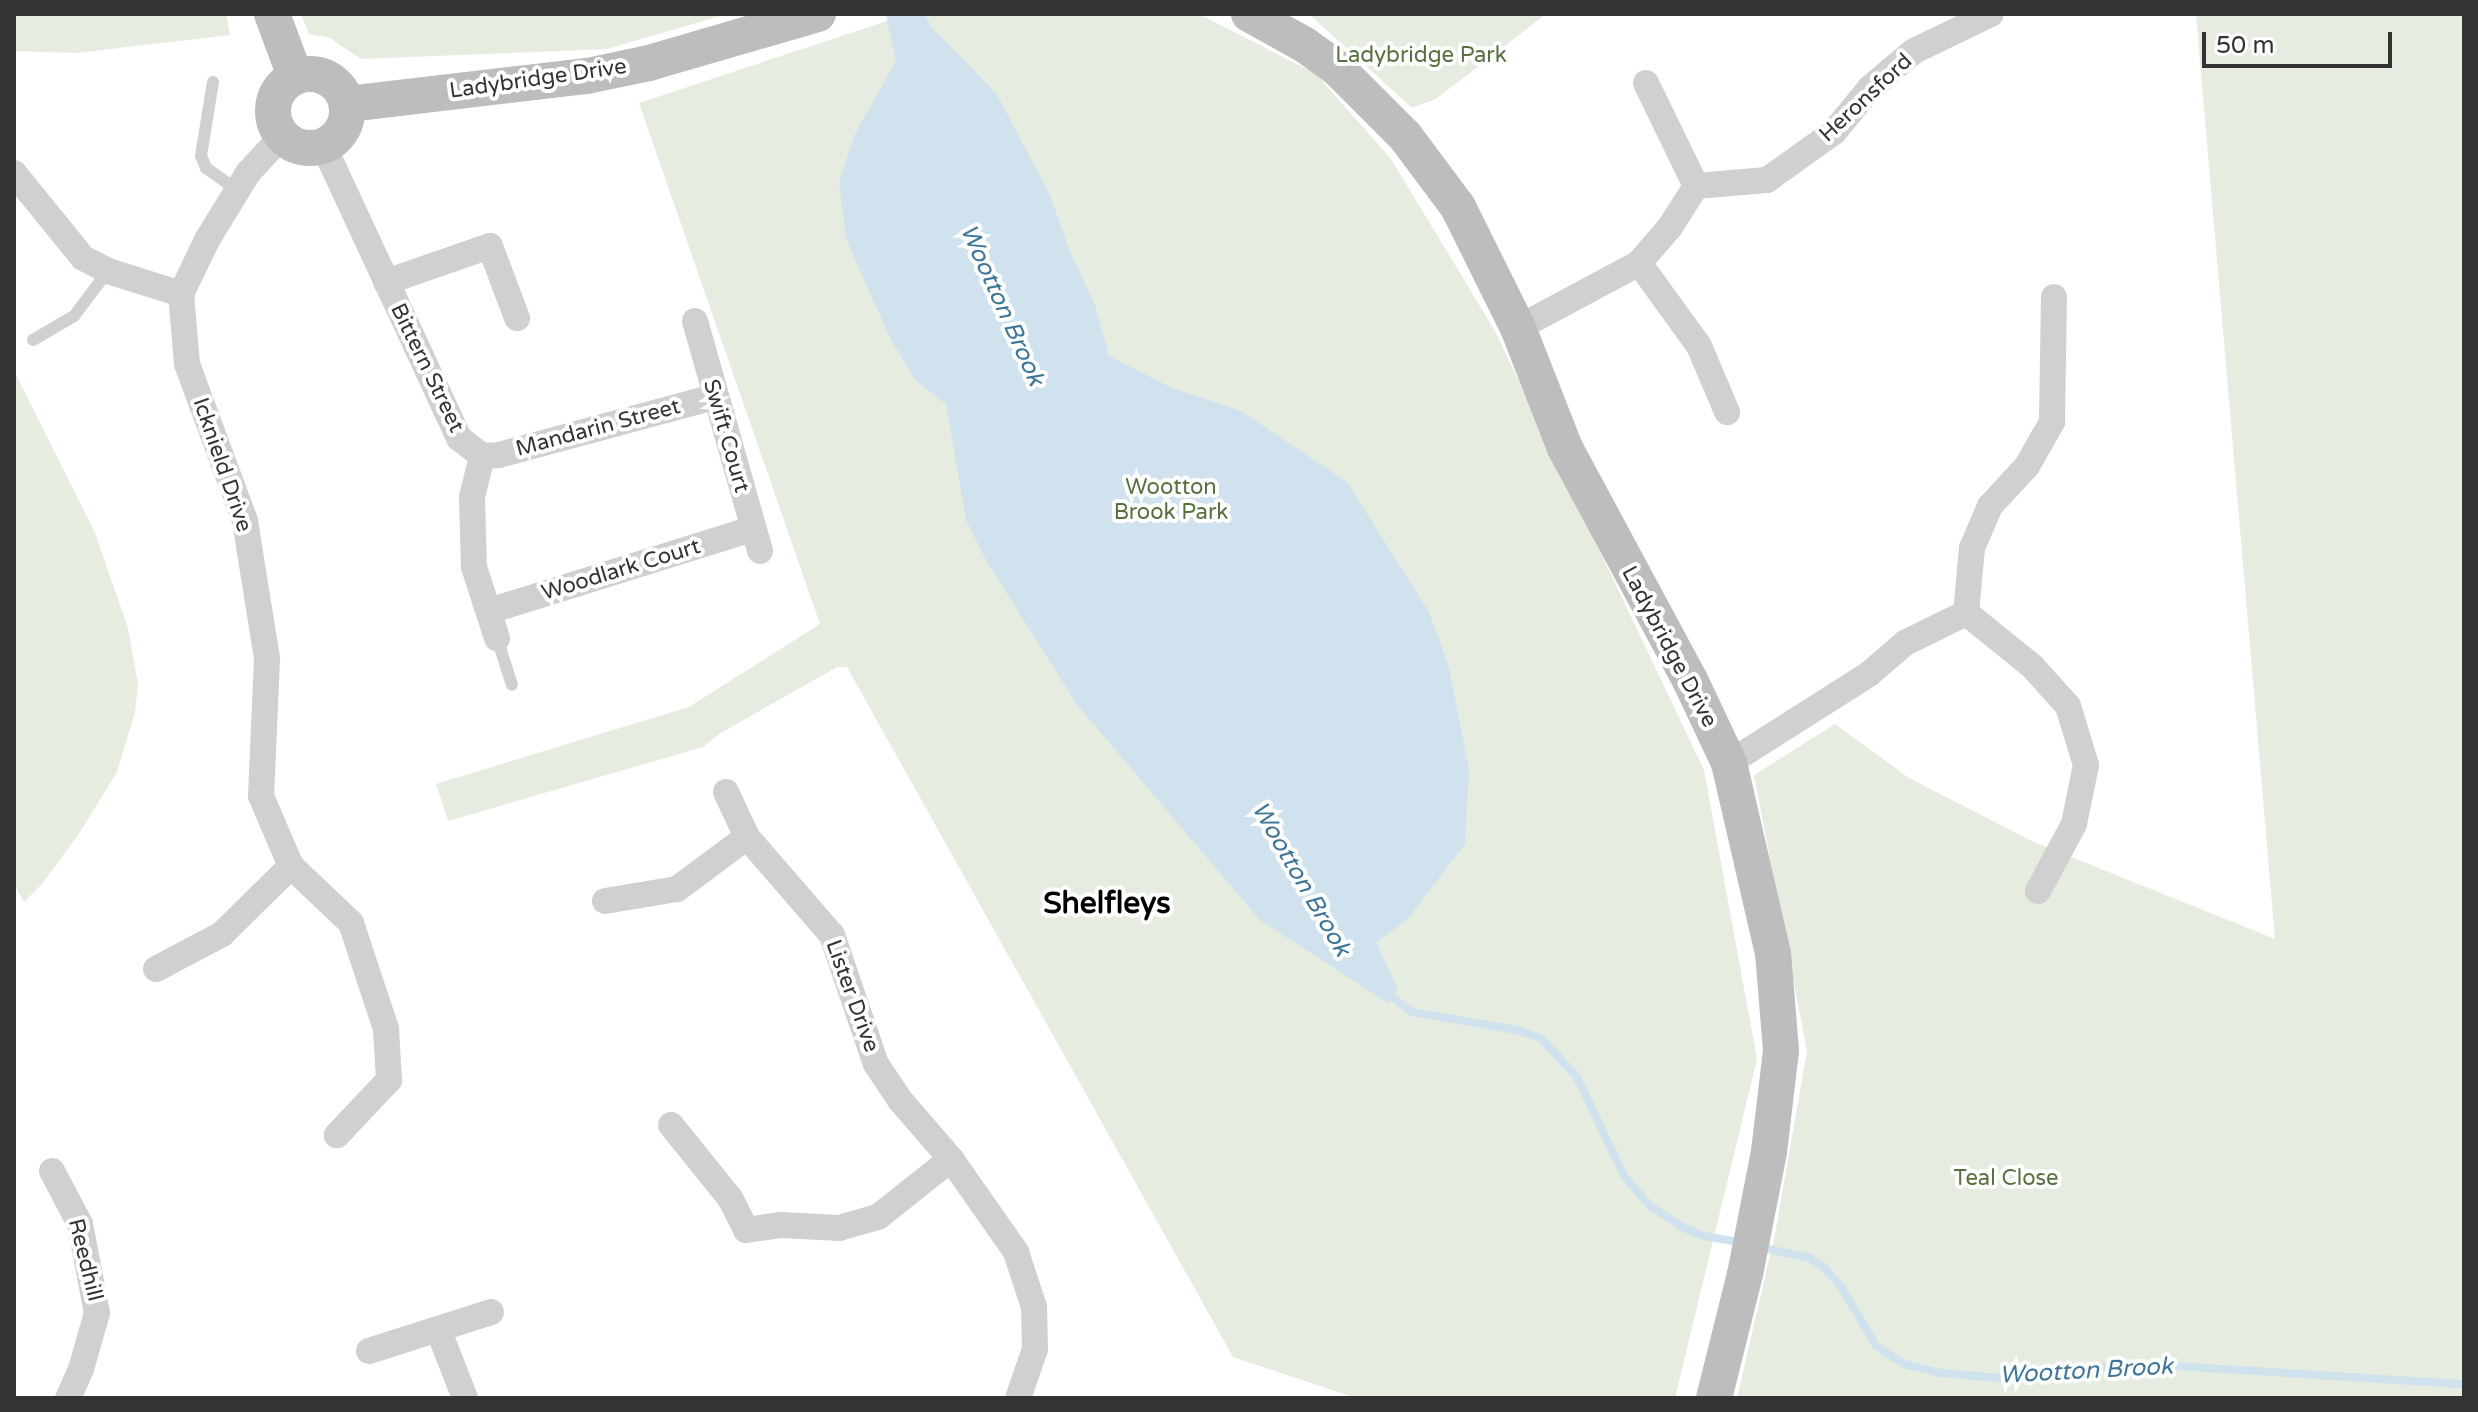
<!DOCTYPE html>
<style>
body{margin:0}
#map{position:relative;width:2478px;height:1412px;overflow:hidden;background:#fff;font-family:"Varela Round",sans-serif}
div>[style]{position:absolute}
.green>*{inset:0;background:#e6ecdf}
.water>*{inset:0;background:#cfe2ee}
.stream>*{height:8px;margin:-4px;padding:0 4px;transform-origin:4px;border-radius:4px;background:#cfe2ee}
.lane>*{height:12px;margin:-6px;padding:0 6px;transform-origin:6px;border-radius:6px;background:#d0d0d0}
.street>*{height:26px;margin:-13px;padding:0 13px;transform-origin:13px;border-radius:13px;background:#d0d0d0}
.secondary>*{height:36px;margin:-18px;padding:0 18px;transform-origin:18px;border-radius:18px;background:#bdbdbd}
.secondary>.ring{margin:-18px;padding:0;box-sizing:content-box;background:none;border:36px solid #bdbdbd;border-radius:50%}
span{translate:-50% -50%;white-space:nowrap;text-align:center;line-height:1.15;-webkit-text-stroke:8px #fff;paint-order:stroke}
.park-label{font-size:22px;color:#56703f}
.street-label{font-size:22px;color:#333}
.water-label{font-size:24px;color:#3f7597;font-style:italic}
.district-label{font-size:30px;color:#000;font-weight:700}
.frame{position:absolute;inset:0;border:16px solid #333;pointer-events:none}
.scale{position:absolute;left:2202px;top:32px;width:190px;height:36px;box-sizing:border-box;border:4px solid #333;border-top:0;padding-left:10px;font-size:24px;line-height:28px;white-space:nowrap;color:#333;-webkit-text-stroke:6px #fff;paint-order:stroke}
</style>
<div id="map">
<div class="green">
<i style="clip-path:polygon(14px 14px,226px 14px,230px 35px,76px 53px,14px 51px)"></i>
<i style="clip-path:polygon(301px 14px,727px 14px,607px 49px,361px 59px,330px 38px,309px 34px)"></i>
<i style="clip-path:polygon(908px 14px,1199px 14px,1316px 74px,1391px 159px,1495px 331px,1704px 770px,1757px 1059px,1675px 1398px,1356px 1398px,1233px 1357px,847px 667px,837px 667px,719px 734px,703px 747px,448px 821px,436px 784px,689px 707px,820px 624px,639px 103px)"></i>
<i style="clip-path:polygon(1309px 14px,1546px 14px,1436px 99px,1412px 108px)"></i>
<i style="clip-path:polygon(2196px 14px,2464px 14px,2464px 1398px,1737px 1398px,1775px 1234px,1807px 1051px,1754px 775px,1835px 724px,1909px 778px,2034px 842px,2275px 939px)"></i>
<i style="clip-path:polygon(14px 371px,95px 533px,128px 628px,138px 685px,135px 712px,117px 772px,80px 832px,42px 884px,24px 902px,14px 884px)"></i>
</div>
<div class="water">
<i style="clip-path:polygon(886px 14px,924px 14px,933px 29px,996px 93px,1050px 195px,1069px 249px,1095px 305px,1109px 356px,1172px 388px,1241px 411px,1347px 482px,1429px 612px,1449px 667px,1469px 770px,1465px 844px,1408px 919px,1376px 942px,1398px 989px,1388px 1003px,1260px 920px,1078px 706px,987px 562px,966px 520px,946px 404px,915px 380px,890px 338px,846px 239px,839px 183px,855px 134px,896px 61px)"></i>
</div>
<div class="stream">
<i style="left:1384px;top:991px;width:35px;rotate:37deg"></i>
<i style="left:1412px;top:1012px;width:106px;rotate:9.8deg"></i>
<i style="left:1516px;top:1030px;width:26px;rotate:18deg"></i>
<i style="left:1541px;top:1038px;width:53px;rotate:47.3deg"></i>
<i style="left:1577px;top:1077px;width:110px;rotate:64.6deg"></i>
<i style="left:1624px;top:1176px;width:40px;rotate:49deg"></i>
<i style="left:1650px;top:1206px;width:38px;rotate:33deg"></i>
<i style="left:1682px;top:1227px;width:24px;rotate:22deg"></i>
<i style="left:1704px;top:1236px;width:39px;rotate:10deg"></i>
<i style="left:1759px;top:1247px;width:52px;rotate:12.2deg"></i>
<i style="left:1810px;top:1258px;width:18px;rotate:34deg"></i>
<i style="left:1825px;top:1268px;width:26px;rotate:50deg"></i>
<i style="left:1842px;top:1288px;width:67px;rotate:59.6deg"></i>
<i style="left:1876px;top:1346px;width:33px;rotate:33deg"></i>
<i style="left:1904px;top:1364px;width:38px;rotate:14deg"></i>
<i style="left:1941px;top:1373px;width:61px;rotate:4.7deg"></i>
<i style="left:2002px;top:1378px;width:118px;rotate:-6.3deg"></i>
<i style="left:2119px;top:1365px;width:40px"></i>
<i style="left:2159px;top:1365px;width:306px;rotate:3.6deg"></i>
</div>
<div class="lane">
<i style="left:213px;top:82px;width:75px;rotate:99.2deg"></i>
<i style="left:201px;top:156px;width:13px;rotate:67deg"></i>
<i style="left:206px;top:168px;width:38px;rotate:35deg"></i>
<i style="left:33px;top:340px;width:48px;rotate:-30.3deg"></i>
<i style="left:74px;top:316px;width:56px;rotate:-52.9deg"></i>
<i style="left:497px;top:638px;width:49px;rotate:72.3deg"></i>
</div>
<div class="street">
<i style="left:1646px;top:83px;width:114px;rotate:64.1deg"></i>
<i style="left:282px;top:136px;width:50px;rotate:132.6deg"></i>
<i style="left:248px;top:173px;width:79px;rotate:121.5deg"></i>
<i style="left:207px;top:240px;width:60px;rotate:115.7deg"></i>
<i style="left:181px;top:294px;width:70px;rotate:85.1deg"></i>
<i style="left:187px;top:364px;width:167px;rotate:69.7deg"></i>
<i style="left:245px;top:521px;width:140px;rotate:80.9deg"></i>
<i style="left:267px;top:659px;width:137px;rotate:92.5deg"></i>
<i style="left:261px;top:796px;width:76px;rotate:66.8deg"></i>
<i style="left:291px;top:866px;width:83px;rotate:43.5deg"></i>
<i style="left:351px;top:923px;width:112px;rotate:71.7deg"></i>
<i style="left:386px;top:1029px;width:51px;rotate:86.6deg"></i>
<i style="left:389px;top:1080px;width:76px;rotate:133.4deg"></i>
<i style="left:324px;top:147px;width:321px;rotate:65.1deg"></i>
<i style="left:459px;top:438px;width:29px;rotate:38deg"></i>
<i style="left:482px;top:456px;width:42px;rotate:103.7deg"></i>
<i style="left:472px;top:497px;width:70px;rotate:88.4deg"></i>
<i style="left:474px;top:567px;width:75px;rotate:72.1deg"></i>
<i style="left:14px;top:173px;width:109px;rotate:50.9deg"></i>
<i style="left:83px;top:258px;width:28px;rotate:27deg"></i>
<i style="left:108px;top:271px;width:77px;rotate:17.5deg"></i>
<i style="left:1696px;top:186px;width:71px;rotate:-4.8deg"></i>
<i style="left:1767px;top:180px;width:82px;rotate:-35.6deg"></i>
<i style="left:1834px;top:132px;width:57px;rotate:-50.7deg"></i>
<i style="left:1870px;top:88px;width:57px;rotate:-40.1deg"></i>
<i style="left:1914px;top:51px;width:85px;rotate:-25.7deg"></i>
<i style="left:1639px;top:263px;width:102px;rotate:54.1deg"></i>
<i style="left:1699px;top:346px;width:72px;rotate:67deg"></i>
<i style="left:386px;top:282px;width:110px;rotate:-19.1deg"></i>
<i style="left:490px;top:246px;width:77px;rotate:69.4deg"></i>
<i style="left:695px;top:321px;width:239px;rotate:74.2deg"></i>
<i style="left:1518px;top:328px;width:137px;rotate:-28.2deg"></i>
<i style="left:1639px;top:263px;width:48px;rotate:-49.3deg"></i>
<i style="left:1670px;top:227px;width:49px;rotate:-57.6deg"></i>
<i style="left:482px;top:456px;width:17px;rotate:-3deg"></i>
<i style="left:499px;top:455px;width:223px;rotate:-15.1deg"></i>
<i style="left:489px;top:611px;width:276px;rotate:-17.3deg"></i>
<i style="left:1729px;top:763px;width:166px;rotate:-32.4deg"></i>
<i style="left:1869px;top:674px;width:48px;rotate:-40.7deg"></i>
<i style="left:1905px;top:643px;width:68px;rotate:-26.2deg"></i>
<i style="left:726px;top:792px;width:50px;rotate:65deg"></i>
<i style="left:747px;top:837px;width:130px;rotate:49.1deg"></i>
<i style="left:832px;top:935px;width:136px;rotate:71.2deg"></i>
<i style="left:876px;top:1064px;width:43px;rotate:56.3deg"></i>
<i style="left:900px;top:1100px;width:78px;rotate:49.2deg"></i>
<i style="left:951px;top:1159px;width:113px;rotate:55deg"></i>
<i style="left:1016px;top:1252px;width:58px;rotate:71.9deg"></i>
<i style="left:1034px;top:1307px;width:42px;rotate:88.6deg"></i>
<i style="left:1035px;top:1349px;width:52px;rotate:109.1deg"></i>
<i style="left:2038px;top:891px;width:76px;rotate:-61.8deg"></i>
<i style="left:2074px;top:824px;width:60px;rotate:-78.5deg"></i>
<i style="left:2086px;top:765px;width:62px;rotate:-107deg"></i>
<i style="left:2068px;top:706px;width:54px;rotate:-132deg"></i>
<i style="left:2032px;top:666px;width:85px;rotate:-141.2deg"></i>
<i style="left:1966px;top:613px;width:65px;rotate:-84.7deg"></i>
<i style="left:1972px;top:548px;width:46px;rotate:-66.8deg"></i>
<i style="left:1990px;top:506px;width:54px;rotate:-47.2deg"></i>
<i style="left:2027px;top:466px;width:51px;rotate:-60.4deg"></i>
<i style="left:2052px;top:422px;width:125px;rotate:-89.1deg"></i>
<i style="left:605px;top:901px;width:73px;rotate:-9.5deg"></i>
<i style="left:677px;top:889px;width:87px;rotate:-36.6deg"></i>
<i style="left:156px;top:969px;width:75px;rotate:-27.9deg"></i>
<i style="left:222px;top:934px;width:97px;rotate:-44.6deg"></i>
<i style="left:671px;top:1125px;width:94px;rotate:51.1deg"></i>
<i style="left:730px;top:1198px;width:36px;rotate:63deg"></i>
<i style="left:746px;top:1230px;width:36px;rotate:-8deg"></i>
<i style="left:782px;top:1225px;width:57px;rotate:3deg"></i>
<i style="left:839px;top:1228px;width:41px;rotate:-15.8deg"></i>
<i style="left:878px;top:1217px;width:93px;rotate:-38.5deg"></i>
<i style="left:52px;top:1171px;width:60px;rotate:62.2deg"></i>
<i style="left:80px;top:1224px;width:91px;rotate:79.2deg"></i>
<i style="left:97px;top:1313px;width:58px;rotate:105.9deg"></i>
<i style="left:81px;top:1369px;width:32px;rotate:114deg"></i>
<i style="left:438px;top:1329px;width:74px;rotate:68.6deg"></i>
<i style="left:369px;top:1351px;width:128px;rotate:-17.7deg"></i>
</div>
<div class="secondary">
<i style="left:272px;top:14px;width:66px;rotate:69.6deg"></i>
<i style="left:1249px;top:14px;width:64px;rotate:29deg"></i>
<i style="left:1305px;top:45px;width:41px;rotate:36deg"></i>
<i style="left:1338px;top:69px;width:95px;rotate:45deg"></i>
<i style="left:1405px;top:136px;width:89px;rotate:53.3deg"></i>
<i style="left:1458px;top:207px;width:135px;rotate:63.6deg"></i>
<i style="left:1518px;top:328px;width:129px;rotate:68.6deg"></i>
<i style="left:1565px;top:448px;width:264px;rotate:61.7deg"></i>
<i style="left:1690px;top:680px;width:92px;rotate:64.8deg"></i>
<i style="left:1729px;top:763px;width:195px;rotate:77deg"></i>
<i style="left:1773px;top:953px;width:98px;rotate:85.3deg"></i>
<i style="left:1781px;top:1051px;width:102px;rotate:96.8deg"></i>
<i style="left:1769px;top:1152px;width:124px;rotate:101.1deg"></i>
<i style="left:1745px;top:1274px;width:128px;rotate:104deg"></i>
<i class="ring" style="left:273px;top:74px;width:38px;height:38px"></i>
<i style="left:348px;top:104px;width:241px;rotate:-6.7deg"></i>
<i style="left:587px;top:76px;width:63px;rotate:-11.8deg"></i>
<i style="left:649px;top:63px;width:176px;rotate:-16.2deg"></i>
</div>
<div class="park-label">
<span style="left:1421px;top:56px">Ladybridge Park</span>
<span style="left:1171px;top:500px">Wootton<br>Brook Park</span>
<span style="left:2006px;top:1179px">Teal Close</span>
</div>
<div class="street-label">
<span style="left:538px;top:79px;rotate:-8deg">Ladybridge Drive</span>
<span style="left:1866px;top:98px;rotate:-43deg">Heronsford</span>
<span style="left:427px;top:368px;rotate:64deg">Bittern Street</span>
<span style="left:598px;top:428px;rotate:-15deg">Mandarin Street</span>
<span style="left:726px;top:436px;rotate:74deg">Swift Court</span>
<span style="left:222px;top:465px;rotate:71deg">Icknield Drive</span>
<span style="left:621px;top:570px;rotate:-17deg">Woodlark Court</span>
<span style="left:1669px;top:647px;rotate:62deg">Ladybridge Drive</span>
<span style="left:852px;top:996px;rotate:70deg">Lister Drive</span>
<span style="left:85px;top:1260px;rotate:76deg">Reedhill</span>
</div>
<div class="water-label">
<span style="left:1002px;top:305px;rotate:66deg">Wootton Brook</span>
<span style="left:1301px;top:879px;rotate:60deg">Wootton Brook</span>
<span style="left:2086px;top:1371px;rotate:-3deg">Wootton Brook</span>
</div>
<div class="district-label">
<span style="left:1107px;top:904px">Shelfleys</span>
</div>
<div class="frame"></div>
<div class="scale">50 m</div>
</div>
